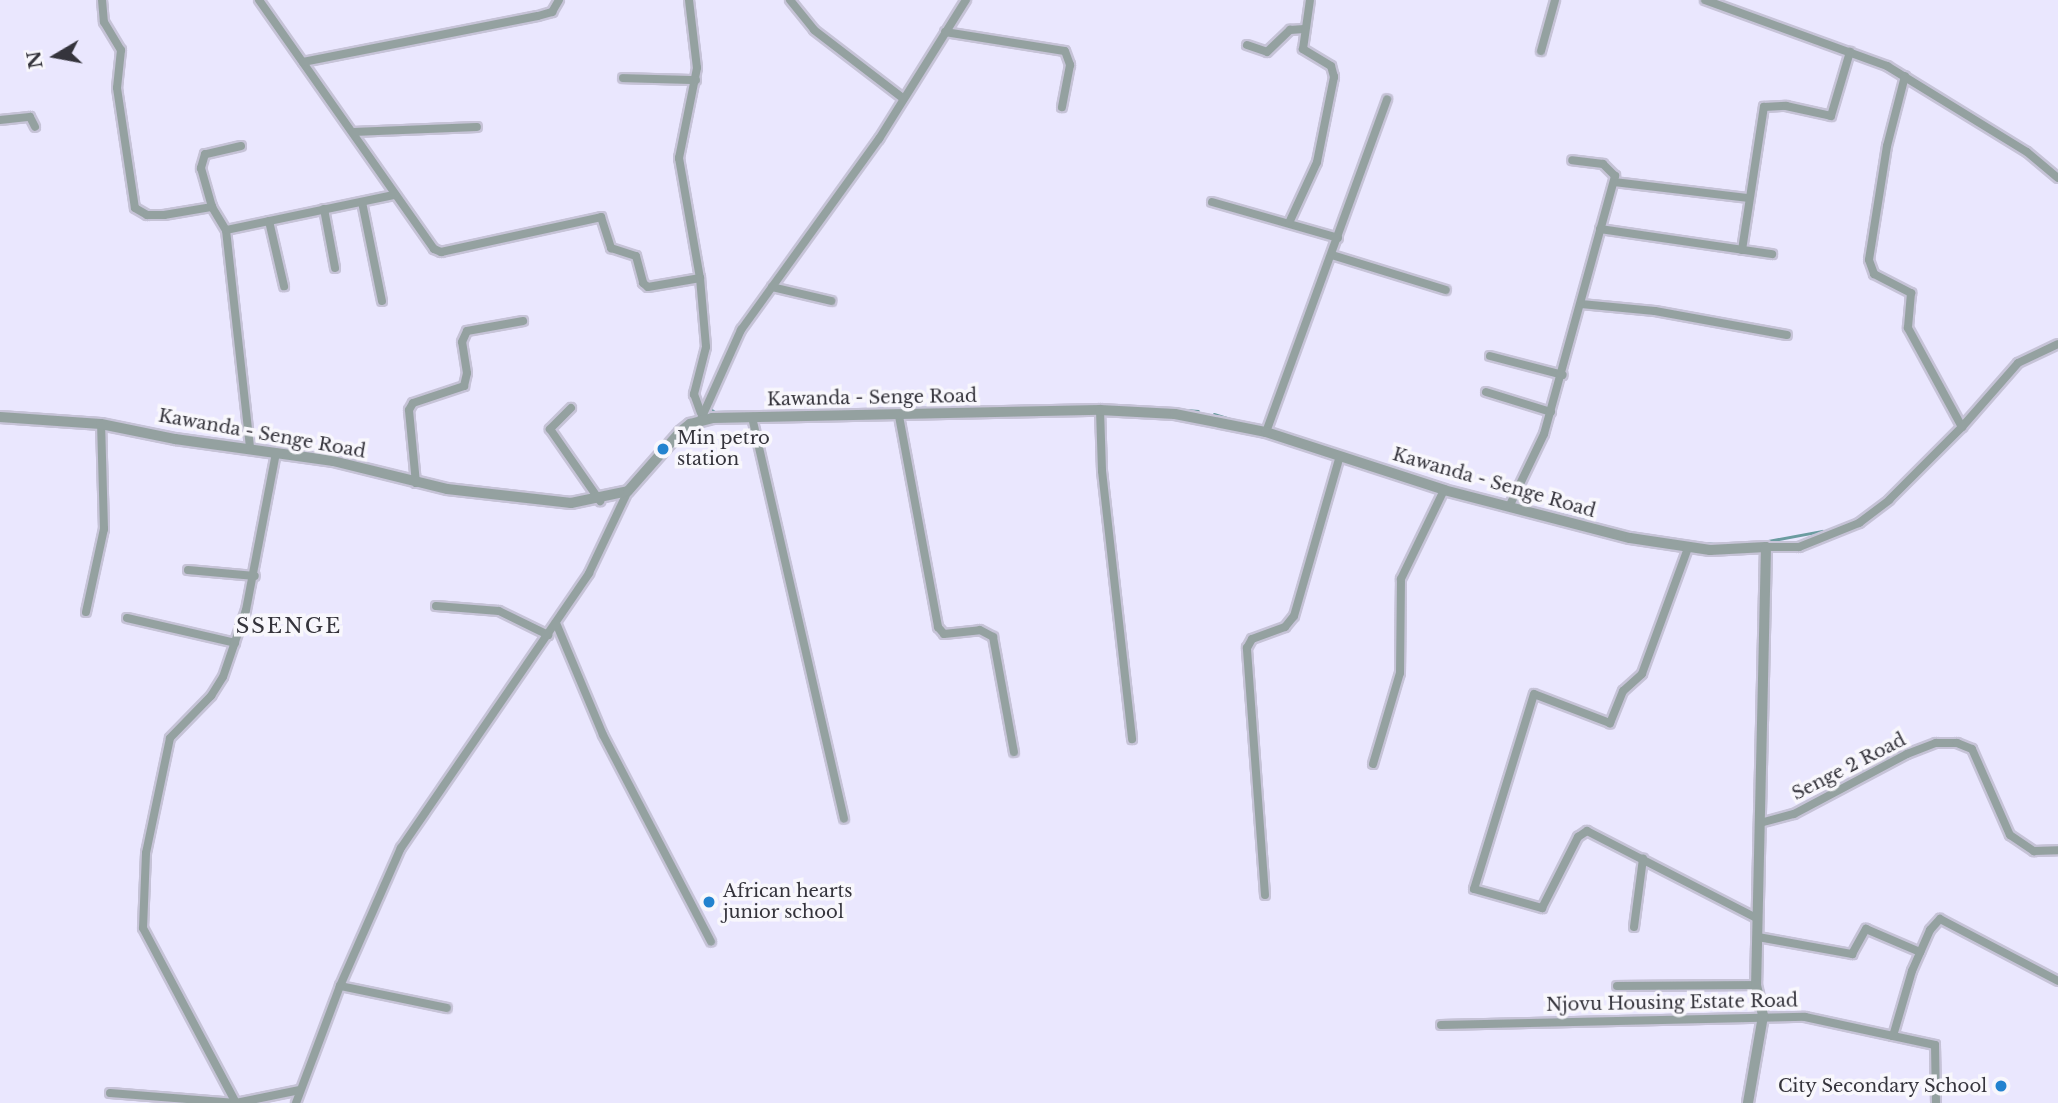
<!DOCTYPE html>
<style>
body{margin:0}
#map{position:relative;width:2058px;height:1103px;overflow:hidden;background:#eae7fe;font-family:"Libre Baskerville",serif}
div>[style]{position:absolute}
.stream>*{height:2.5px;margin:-1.25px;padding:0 1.25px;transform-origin:1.25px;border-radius:1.25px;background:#6b9ca0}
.roads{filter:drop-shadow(2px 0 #c6c3d7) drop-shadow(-2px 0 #c6c3d7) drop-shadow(0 2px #c6c3d7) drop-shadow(0 -2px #c6c3d7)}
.minor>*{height:8px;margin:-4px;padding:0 4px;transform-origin:4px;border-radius:4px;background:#94a1a0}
.tertiary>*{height:10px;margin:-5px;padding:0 5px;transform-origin:5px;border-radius:5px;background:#94a1a0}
.dots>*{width:19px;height:19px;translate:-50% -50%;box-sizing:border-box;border:4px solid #f8f7fc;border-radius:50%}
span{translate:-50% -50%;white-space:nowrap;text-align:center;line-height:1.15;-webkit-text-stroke:7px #f8f7fc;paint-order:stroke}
.street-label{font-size:18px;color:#35343c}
.poi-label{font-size:18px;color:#35343c}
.left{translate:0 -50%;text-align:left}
.right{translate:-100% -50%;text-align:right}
.quarter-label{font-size:21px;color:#35343c;letter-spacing:2px}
.north{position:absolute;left:21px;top:21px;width:70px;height:70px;-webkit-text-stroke:5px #f8f7fc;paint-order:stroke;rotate:260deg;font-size:19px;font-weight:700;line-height:28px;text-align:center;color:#35343c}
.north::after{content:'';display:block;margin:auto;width:24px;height:32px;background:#35343c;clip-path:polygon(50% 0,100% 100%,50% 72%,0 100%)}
</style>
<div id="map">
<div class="stream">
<i style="left:1121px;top:405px;width:21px;rotate:5deg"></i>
<i style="left:1017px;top:406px;width:28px;rotate:-2deg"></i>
<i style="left:1149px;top:407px;width:49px;rotate:4.7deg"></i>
<i style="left:709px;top:408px;width:7px;rotate:34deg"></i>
<i style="left:715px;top:412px;width:48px;rotate:-1.2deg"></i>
<i style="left:1214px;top:414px;width:31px;rotate:17deg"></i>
<i style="left:1290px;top:435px;width:39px;rotate:17deg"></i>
<i style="left:1329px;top:447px;width:33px;rotate:18deg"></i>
<i style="left:1386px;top:466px;width:10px;rotate:17deg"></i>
<i style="left:1527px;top:506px;width:60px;rotate:13.6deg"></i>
<i style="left:1618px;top:530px;width:39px;rotate:10deg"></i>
<i style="left:1689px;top:542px;width:31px;rotate:4deg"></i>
<i style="left:1763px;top:542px;width:60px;rotate:-10.6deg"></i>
</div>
<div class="roads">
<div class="minor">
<i style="left:102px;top:0;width:22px;rotate:85deg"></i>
<i style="left:104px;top:22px;width:33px;rotate:59deg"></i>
<i style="left:121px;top:50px;width:38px;rotate:96deg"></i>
<i style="left:117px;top:88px;width:121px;rotate:81.5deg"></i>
<i style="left:135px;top:208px;width:14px;rotate:30deg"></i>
<i style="left:147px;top:215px;width:17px"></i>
<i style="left:164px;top:215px;width:49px;rotate:-9.5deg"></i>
<i style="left:259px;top:0;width:304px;rotate:54.9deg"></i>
<i style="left:434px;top:249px;width:8px;rotate:23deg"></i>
<i style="left:441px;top:252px;width:164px;rotate:-12.3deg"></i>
<i style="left:601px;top:217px;width:33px;rotate:72deg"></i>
<i style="left:611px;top:248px;width:26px;rotate:18deg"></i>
<i style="left:636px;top:256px;width:28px;rotate:75deg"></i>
<i style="left:643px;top:283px;width:6px;rotate:39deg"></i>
<i style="left:648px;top:287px;width:53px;rotate:-9.8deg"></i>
<i style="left:689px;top:0;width:68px;rotate:83.3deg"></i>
<i style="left:697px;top:68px;width:92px;rotate:101.3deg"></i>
<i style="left:679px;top:158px;width:122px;rotate:80.1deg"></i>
<i style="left:700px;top:278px;width:69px;rotate:85deg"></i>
<i style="left:706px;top:347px;width:49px;rotate:104.3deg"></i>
<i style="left:694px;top:394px;width:20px;rotate:70deg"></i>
<i style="left:790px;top:0;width:38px;rotate:51deg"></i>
<i style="left:814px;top:30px;width:113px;rotate:37.5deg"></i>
<i style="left:1705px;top:0;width:194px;rotate:19.9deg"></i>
<i style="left:1887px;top:66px;width:164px;rotate:31.6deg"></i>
<i style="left:2027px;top:152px;width:40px;rotate:40deg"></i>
<i style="left:945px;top:32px;width:121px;rotate:9deg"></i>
<i style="left:1065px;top:51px;width:15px;rotate:70deg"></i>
<i style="left:1070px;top:65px;width:43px;rotate:100.8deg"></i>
<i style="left:1247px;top:45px;width:21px;rotate:19deg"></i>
<i style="left:1267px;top:52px;width:32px;rotate:-44deg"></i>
<i style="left:1290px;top:30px;width:14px;rotate:-4deg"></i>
<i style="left:1541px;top:51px;width:53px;rotate:-74.6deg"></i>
<i style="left:303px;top:62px;width:239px;rotate:-11.1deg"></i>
<i style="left:538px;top:16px;width:15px;rotate:-16deg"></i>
<i style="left:552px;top:12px;width:14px;rotate:-60deg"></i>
<i style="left:1905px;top:76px;width:72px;rotate:104.4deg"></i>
<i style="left:1887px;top:146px;width:115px;rotate:99deg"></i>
<i style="left:1869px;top:260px;width:15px;rotate:70deg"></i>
<i style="left:1874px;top:274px;width:42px;rotate:27.2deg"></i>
<i style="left:1911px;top:293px;width:35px;rotate:95deg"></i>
<i style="left:1908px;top:328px;width:113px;rotate:61.4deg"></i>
<i style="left:623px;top:78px;width:73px;rotate:1.6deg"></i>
<i style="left:0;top:120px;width:30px;rotate:-6deg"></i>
<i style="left:30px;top:117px;width:11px;rotate:63deg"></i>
<i style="left:353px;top:132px;width:124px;rotate:-2.3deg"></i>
<i style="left:241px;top:146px;width:37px;rotate:167deg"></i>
<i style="left:205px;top:154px;width:15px;rotate:106deg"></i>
<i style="left:201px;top:168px;width:41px;rotate:74.2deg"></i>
<i style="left:212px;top:207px;width:27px;rotate:59deg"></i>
<i style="left:226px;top:230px;width:220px;rotate:83.7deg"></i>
<i style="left:1614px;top:182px;width:136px;rotate:6.8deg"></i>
<i style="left:362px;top:202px;width:101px;rotate:78.6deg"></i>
<i style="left:1212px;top:202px;width:131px;rotate:15.9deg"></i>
<i style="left:324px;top:209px;width:60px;rotate:79.4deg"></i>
<i style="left:269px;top:221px;width:67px;rotate:77deg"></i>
<i style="left:1289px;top:223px;width:67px;rotate:-65.3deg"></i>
<i style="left:1317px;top:162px;width:87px;rotate:-78.7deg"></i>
<i style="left:1334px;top:77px;width:11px;rotate:-105deg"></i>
<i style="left:1331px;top:66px;width:33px;rotate:-149deg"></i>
<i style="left:1303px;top:49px;width:49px;rotate:-81.9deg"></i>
<i style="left:1600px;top:229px;width:174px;rotate:8.3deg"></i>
<i style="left:226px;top:230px;width:171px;rotate:-11.8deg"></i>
<i style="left:1742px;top:250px;width:145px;rotate:-81.3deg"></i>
<i style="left:1764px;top:107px;width:22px;rotate:-3deg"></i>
<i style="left:1786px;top:106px;width:46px;rotate:12.5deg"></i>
<i style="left:1831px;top:116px;width:67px;rotate:-73.5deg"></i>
<i style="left:1332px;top:255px;width:119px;rotate:17.1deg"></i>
<i style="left:772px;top:287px;width:61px;rotate:13.3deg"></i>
<i style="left:1581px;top:304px;width:74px;rotate:5.4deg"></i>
<i style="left:1655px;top:311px;width:134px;rotate:10.3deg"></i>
<i style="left:1490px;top:356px;width:75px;rotate:14.6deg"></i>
<i style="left:1486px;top:392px;width:68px;rotate:17.1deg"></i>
<i style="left:571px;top:408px;width:30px;rotate:135deg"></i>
<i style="left:550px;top:429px;width:88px;rotate:55.2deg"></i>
<i style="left:1100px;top:410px;width:61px;rotate:88.1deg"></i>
<i style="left:1102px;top:471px;width:270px;rotate:83.6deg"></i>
<i style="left:899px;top:416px;width:215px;rotate:79.5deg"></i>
<i style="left:938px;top:627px;width:9px;rotate:49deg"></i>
<i style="left:944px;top:634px;width:36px;rotate:-6deg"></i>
<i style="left:980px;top:630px;width:15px;rotate:28deg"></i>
<i style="left:993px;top:637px;width:117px;rotate:79.7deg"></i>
<i style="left:752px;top:417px;width:412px;rotate:77.1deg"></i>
<i style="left:701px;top:419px;width:98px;rotate:-65.8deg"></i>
<i style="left:741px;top:330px;width:236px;rotate:-54.2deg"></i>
<i style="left:879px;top:139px;width:164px;rotate:-58deg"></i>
<i style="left:1266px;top:432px;width:354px;rotate:-70deg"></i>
<i style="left:416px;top:483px;width:73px;rotate:-95.5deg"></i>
<i style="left:409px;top:410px;width:8px;rotate:-60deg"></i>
<i style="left:413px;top:403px;width:54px;rotate:-18.4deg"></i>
<i style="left:464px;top:386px;width:13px;rotate:-77deg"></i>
<i style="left:467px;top:373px;width:31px;rotate:-99deg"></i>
<i style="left:462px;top:342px;width:12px;rotate:-66deg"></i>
<i style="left:467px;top:331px;width:57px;rotate:-10.1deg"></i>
<i style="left:1509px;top:507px;width:81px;rotate:-64.4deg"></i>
<i style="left:1544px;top:434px;width:268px;rotate:-74.6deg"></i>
<i style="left:1615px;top:176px;width:17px;rotate:-135deg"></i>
<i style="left:1603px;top:164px;width:31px;rotate:-173deg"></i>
<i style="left:1766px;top:547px;width:33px"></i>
<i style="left:1799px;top:547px;width:65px;rotate:-21.8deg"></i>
<i style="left:1859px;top:523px;width:38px;rotate:-37deg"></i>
<i style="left:1889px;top:500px;width:103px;rotate:-45deg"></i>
<i style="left:1962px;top:427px;width:85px;rotate:-48.8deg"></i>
<i style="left:2018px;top:363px;width:44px;rotate:-25.4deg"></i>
<i style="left:1688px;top:548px;width:134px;rotate:110.1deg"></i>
<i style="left:1642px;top:674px;width:25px;rotate:138deg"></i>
<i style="left:1623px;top:691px;width:35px;rotate:112deg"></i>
<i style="left:1610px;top:723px;width:81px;rotate:-159.1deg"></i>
<i style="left:1534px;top:694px;width:204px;rotate:107.1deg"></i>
<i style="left:1474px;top:889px;width:71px;rotate:15.6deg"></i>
<i style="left:1542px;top:908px;width:80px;rotate:-63.1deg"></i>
<i style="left:1578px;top:837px;width:11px;rotate:-34deg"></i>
<i style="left:1587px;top:831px;width:192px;rotate:27.2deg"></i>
<i style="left:188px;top:570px;width:67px;rotate:5.1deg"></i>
<i style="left:436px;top:606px;width:63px;rotate:4.5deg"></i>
<i style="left:499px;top:611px;width:55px;rotate:26.1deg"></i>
<i style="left:86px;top:612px;width:85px;rotate:-77.8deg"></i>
<i style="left:104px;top:529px;width:105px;rotate:-91.6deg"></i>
<i style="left:127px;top:618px;width:111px;rotate:13deg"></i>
<i style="left:556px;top:623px;width:121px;rotate:67.2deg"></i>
<i style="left:603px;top:735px;width:233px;rotate:62.4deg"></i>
<i style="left:1373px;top:764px;width:95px;rotate:-73.5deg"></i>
<i style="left:1400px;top:673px;width:94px;rotate:-89.4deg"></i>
<i style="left:1401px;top:579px;width:99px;rotate:-64.2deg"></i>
<i style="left:1760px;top:823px;width:35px;rotate:-15deg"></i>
<i style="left:1794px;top:814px;width:128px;rotate:-28deg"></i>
<i style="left:1907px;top:754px;width:31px;rotate:-21deg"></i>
<i style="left:1936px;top:743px;width:21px"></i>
<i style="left:1957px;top:743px;width:16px;rotate:22deg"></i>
<i style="left:1972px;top:749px;width:94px;rotate:66.2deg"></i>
<i style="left:2010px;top:835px;width:29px;rotate:34deg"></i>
<i style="left:2034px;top:851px;width:24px;rotate:-2deg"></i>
<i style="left:1265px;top:895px;width:248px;rotate:-94.2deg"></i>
<i style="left:1247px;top:648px;width:10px;rotate:-61deg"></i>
<i style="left:1252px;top:639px;width:35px;rotate:-20deg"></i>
<i style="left:1285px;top:627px;width:14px;rotate:-51deg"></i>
<i style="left:1294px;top:616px;width:166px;rotate:-74deg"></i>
<i style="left:1634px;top:927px;width:69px;rotate:-82.5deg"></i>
<i style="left:1758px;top:937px;width:96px;rotate:10.3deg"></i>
<i style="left:1852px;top:954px;width:29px;rotate:-61deg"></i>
<i style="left:1866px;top:929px;width:59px;rotate:23.1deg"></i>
<i style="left:340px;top:986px;width:109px;rotate:11.6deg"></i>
<i style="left:1617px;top:986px;width:139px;rotate:-0.4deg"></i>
<i style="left:1441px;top:1025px;width:364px;rotate:-1.3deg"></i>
<i style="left:1805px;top:1017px;width:90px;rotate:12.2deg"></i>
<i style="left:1893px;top:1036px;width:68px;rotate:-73.7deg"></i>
<i style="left:1912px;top:971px;width:45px;rotate:-66.3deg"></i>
<i style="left:1930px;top:930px;width:15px;rotate:-48deg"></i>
<i style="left:1940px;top:919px;width:133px;rotate:27.7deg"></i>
<i style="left:1893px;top:1036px;width:43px;rotate:12.1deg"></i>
<i style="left:1935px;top:1045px;width:58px;rotate:89deg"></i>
<i style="left:110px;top:1093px;width:126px;rotate:4.5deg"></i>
<i style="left:236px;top:1103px;width:65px;rotate:-11.5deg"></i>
<i style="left:236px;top:1103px;width:198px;rotate:-118deg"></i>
<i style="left:143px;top:928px;width:75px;rotate:-87.7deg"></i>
<i style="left:146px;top:853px;width:117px;rotate:-78.2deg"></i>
<i style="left:170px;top:738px;width:59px;rotate:-45.7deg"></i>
<i style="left:211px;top:696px;width:22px;rotate:-58deg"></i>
<i style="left:223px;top:677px;width:71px;rotate:-71.1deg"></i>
<i style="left:246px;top:610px;width:160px;rotate:-79.2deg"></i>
<i style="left:296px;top:1103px;width:125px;rotate:-69.4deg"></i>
<i style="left:340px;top:986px;width:151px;rotate:-66.2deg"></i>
<i style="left:401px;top:848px;width:333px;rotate:-55.6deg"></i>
<i style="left:589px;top:573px;width:91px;rotate:-64.6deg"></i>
</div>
<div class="tertiary">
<i style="left:0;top:417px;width:101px;rotate:4deg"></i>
<i style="left:101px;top:424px;width:76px;rotate:11.5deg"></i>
<i style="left:175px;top:439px;width:160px;rotate:7.9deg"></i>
<i style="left:333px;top:461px;width:117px;rotate:13.8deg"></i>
<i style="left:447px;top:489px;width:125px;rotate:6.4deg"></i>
<i style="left:571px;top:503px;width:58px;rotate:-11.9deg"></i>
<i style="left:628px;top:491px;width:79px;rotate:-48.6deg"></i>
<i style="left:680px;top:432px;width:13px;rotate:-39deg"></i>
<i style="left:690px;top:424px;width:23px;rotate:-15deg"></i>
<i style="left:712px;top:418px;width:388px;rotate:-1.2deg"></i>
<i style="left:1100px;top:410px;width:75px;rotate:3.1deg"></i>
<i style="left:1175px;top:414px;width:93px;rotate:11.2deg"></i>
<i style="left:1266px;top:432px;width:187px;rotate:18deg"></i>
<i style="left:1444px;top:490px;width:192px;rotate:14.5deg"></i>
<i style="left:1630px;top:538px;width:81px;rotate:8.5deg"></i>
<i style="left:1710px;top:550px;width:56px;rotate:-3.1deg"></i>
<i style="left:1766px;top:547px;width:438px;rotate:91.3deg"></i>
<i style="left:1756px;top:985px;width:32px;rotate:77deg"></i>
<i style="left:1763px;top:1016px;width:88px;rotate:99.8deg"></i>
</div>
</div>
<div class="dots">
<i style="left:663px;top:449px;background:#2383cf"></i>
<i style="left:709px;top:902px;background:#2383cf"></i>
<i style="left:2001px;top:1086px;background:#2383cf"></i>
</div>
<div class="street-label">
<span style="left:872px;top:398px;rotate:-1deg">Kawanda - Senge Road</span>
<span style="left:262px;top:434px;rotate:10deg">Kawanda - Senge Road</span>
<span style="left:1494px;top:483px;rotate:16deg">Kawanda - Senge Road</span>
<span style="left:1849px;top:767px;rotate:-27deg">Senge 2 Road</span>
<span style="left:1672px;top:1003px;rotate:-1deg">Njovu Housing Estate Road</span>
</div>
<div class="poi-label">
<span class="left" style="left:677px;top:449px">Min petro<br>station</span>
<span class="left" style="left:723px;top:902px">African hearts<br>junior school</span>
<span class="right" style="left:1987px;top:1086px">City Secondary School</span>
</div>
<div class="quarter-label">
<span style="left:289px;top:626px">SSENGE</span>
</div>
<div class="north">N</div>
</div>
